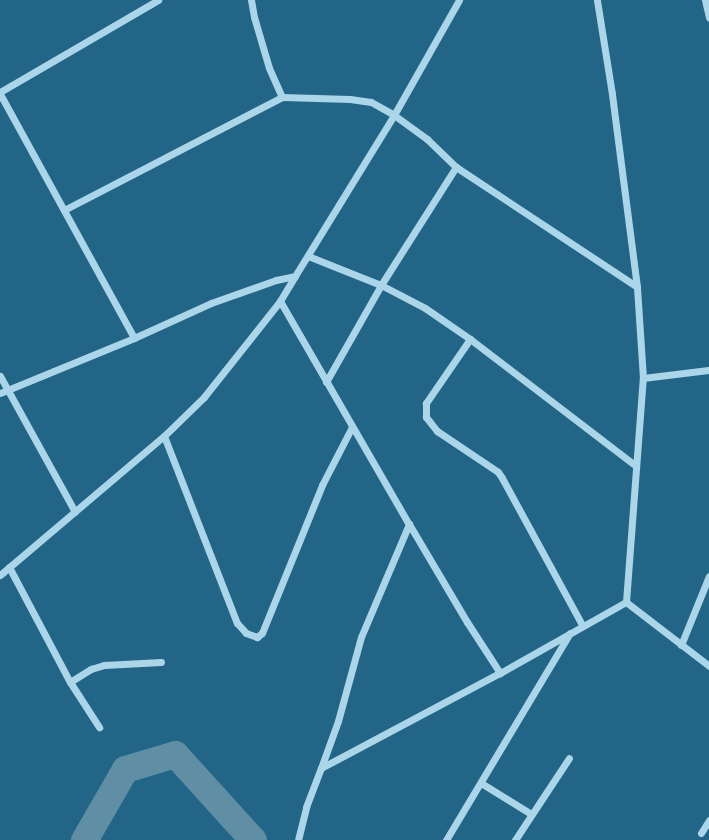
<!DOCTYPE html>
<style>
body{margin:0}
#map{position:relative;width:709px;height:840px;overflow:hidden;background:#226586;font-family:Rubik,sans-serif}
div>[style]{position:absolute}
.river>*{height:27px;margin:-13.5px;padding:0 13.5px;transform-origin:13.5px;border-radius:13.5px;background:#608ea4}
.minor>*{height:7px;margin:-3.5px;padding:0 3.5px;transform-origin:3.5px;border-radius:3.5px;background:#abd6e9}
span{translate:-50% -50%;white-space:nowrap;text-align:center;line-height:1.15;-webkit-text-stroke:4px #226586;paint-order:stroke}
</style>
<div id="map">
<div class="river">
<i style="left:84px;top:840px;width:82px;rotate:-60deg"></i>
<i style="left:125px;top:769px;width:52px;rotate:-16.7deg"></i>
<i style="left:175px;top:754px;width:116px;rotate:47.8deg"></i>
</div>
<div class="minor">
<i style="left:251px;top:0;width:17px;rotate:80deg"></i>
<i style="left:254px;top:17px;width:53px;rotate:73.6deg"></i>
<i style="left:269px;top:68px;width:32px;rotate:66deg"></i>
<i style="left:705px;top:0;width:18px;rotate:77deg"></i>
<i style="left:0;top:92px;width:183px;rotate:-30.2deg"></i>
<i style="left:0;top:94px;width:278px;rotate:61.2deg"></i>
<i style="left:64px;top:210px;width:246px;rotate:-27.4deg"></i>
<i style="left:282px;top:97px;width:68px;rotate:1.7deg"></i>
<i style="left:350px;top:99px;width:21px;rotate:8deg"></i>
<i style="left:371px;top:102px;width:26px;rotate:29deg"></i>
<i style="left:394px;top:115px;width:41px;rotate:36deg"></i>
<i style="left:427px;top:139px;width:40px;rotate:44deg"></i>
<i style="left:456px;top:167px;width:217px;rotate:33.5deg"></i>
<i style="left:308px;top:256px;width:79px;rotate:21.7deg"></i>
<i style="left:381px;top:285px;width:50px;rotate:27.6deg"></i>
<i style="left:425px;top:308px;width:55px;rotate:34.6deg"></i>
<i style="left:470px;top:339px;width:209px;rotate:37.4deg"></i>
<i style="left:280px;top:301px;width:258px;rotate:60deg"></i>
<i style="left:409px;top:524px;width:114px;rotate:59.4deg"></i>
<i style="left:467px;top:622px;width:61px;rotate:57.1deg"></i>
<i style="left:470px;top:339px;width:78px;rotate:124.5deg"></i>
<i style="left:426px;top:403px;width:14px;rotate:90deg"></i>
<i style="left:426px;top:417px;width:18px;rotate:52deg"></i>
<i style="left:437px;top:431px;width:73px;rotate:33.9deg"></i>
<i style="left:498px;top:472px;width:7px;rotate:56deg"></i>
<i style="left:502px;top:478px;width:167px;rotate:61.4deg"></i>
<i style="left:0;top:376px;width:155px;rotate:61.1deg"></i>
<i style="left:643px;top:378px;width:66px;rotate:-6.9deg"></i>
<i style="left:326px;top:382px;width:112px;rotate:-60.4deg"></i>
<i style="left:381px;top:285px;width:140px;rotate:-57.6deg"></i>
<i style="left:0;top:393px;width:145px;rotate:-22.3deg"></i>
<i style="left:134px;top:338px;width:85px;rotate:-24.4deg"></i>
<i style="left:211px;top:303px;width:69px;rotate:-19.5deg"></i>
<i style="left:276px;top:280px;width:19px;rotate:-12deg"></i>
<i style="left:164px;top:436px;width:201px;rotate:68.7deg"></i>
<i style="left:237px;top:623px;width:13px;rotate:48deg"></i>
<i style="left:246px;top:633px;width:12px;rotate:20deg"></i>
<i style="left:257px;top:637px;width:6px;rotate:-39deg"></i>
<i style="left:262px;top:633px;width:160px;rotate:-67.9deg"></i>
<i style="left:322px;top:485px;width:65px;rotate:-62.7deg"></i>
<i style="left:9px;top:567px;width:130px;rotate:62.1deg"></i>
<i style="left:70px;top:682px;width:54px;rotate:57.2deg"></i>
<i style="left:0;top:575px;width:215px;rotate:-40.3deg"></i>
<i style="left:164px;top:436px;width:56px;rotate:-44.3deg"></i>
<i style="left:204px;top:397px;width:122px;rotate:-51.6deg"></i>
<i style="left:280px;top:301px;width:29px;rotate:-59deg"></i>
<i style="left:295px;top:276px;width:189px;rotate:-58.4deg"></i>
<i style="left:394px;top:115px;width:132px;rotate:-60.5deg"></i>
<i style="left:626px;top:602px;width:105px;rotate:37.6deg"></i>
<i style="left:681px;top:645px;width:74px;rotate:-67.9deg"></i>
<i style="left:70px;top:682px;width:25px;rotate:-32deg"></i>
<i style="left:91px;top:669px;width:14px;rotate:-17deg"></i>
<i style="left:104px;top:665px;width:57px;rotate:-3deg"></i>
<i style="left:321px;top:768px;width:50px;rotate:-70.1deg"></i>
<i style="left:338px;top:721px;width:87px;rotate:-74.7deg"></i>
<i style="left:361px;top:637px;width:123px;rotate:-67deg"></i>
<i style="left:481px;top:783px;width:59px;rotate:31.8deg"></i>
<i style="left:701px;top:833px;width:15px;rotate:-58deg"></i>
<i style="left:298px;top:840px;width:34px;rotate:-76deg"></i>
<i style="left:306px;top:807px;width:42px;rotate:-69deg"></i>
<i style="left:321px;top:768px;width:203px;rotate:-28deg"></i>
<i style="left:500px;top:673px;width:145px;rotate:-29.4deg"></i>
<i style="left:626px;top:602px;width:225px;rotate:-85.7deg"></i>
<i style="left:643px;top:378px;width:91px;rotate:-93.8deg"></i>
<i style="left:637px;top:287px;width:195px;rotate:-97.4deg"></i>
<i style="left:612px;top:94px;width:95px;rotate:-99.1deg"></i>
<i style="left:446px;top:840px;width:241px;rotate:-59.1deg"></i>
<i style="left:515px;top:840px;width:98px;rotate:-56.6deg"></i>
</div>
</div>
